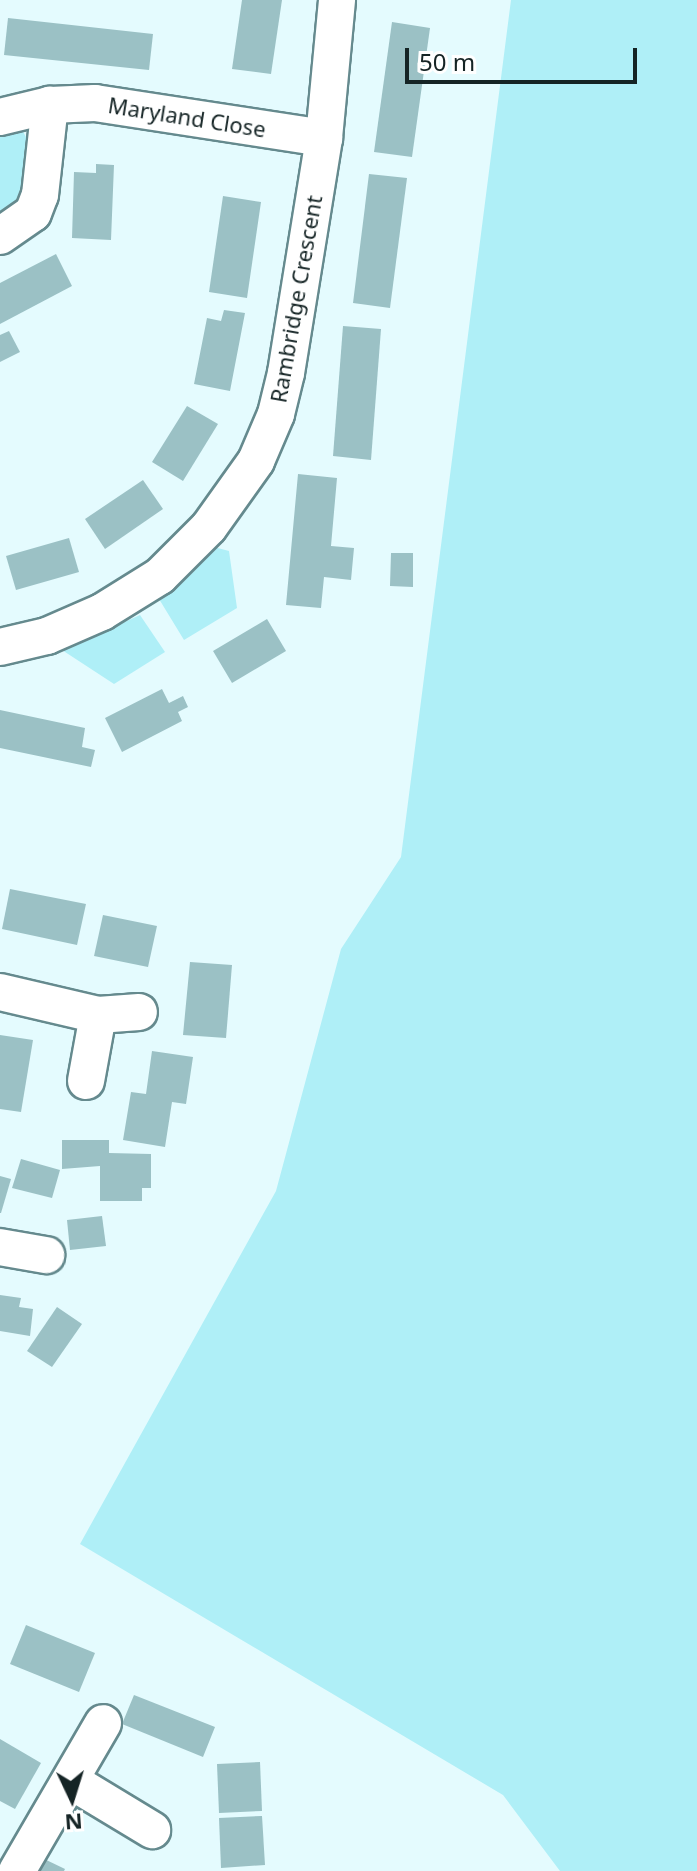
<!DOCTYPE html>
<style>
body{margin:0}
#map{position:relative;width:697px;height:1871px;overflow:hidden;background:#e4fbfe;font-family:"Noto Sans",sans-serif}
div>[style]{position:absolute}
.green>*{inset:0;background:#afeff7}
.building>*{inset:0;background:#9bc1c5}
.roads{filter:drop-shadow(2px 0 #658a8e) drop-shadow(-2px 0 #658a8e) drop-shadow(0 2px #658a8e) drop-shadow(0 -2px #658a8e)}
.minor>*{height:36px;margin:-18px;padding:0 18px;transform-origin:18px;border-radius:18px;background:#fff}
span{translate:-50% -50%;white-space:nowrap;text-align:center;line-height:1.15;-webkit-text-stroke:6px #fff;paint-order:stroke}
.street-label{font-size:22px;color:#152425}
.north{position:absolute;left:32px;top:1759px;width:80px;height:80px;-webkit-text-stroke:6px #fff;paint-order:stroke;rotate:176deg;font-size:22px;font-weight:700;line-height:32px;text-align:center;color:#152425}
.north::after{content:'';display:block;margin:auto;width:28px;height:36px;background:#152425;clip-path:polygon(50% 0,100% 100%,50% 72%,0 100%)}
.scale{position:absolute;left:405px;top:48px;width:232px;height:36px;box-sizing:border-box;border:4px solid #152425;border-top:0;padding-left:10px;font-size:24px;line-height:28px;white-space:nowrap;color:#152425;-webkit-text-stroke:6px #fff;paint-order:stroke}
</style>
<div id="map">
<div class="green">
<i style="clip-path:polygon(511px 0,697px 0,697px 1871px,560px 1871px,503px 1795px,80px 1544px,276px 1191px,341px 949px,401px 857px)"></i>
<i style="clip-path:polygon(20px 126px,27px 139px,20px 203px,0 221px,0 131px)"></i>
<i style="clip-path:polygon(214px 547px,229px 551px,237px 608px,184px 640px,159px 599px,192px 573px)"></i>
<i style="clip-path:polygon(140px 615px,165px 652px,114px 684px,62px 650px)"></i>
</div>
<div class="building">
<i style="clip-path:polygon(242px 0,282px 0,271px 74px,232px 69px)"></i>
<i style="clip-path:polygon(8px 18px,153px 34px,149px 70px,4px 55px)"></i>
<i style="clip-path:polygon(392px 22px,430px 28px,412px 157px,374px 152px)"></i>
<i style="clip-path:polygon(96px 164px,114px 165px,111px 240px,72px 238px,74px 172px,96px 173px)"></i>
<i style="clip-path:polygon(369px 174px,407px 178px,390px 308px,353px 303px)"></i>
<i style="clip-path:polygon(223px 196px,261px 202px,247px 298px,209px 292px)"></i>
<i style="clip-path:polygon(56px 254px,72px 286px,0 324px,0 283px)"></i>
<i style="clip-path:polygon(224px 310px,245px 313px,230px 391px,194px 384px,207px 318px,221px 321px)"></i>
<i style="clip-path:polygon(343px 326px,381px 329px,371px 460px,333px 456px)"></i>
<i style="clip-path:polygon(9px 331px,20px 352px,0 362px,0 335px)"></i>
<i style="clip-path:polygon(187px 406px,218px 424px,183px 481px,152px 462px)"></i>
<i style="clip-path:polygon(298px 474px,337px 478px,331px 546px,354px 548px,351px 580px,324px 577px,321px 608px,286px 605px)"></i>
<i style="clip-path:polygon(143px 480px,163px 509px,105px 549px,85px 519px)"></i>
<i style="clip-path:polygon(69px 538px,79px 572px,16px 590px,6px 556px)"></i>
<i style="clip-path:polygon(391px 553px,413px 553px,413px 587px,390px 586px)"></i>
<i style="clip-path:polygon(267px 619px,286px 651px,232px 683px,213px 651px)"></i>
<i style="clip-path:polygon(162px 689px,169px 703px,183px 696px,188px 707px,178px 712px,182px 721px,122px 752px,105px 718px)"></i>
<i style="clip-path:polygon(0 710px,85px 728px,82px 747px,95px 750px,91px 767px,0 748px)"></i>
<i style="clip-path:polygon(10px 889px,86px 904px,77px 945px,2px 929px)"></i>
<i style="clip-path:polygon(103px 915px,157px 926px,148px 967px,94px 956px)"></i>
<i style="clip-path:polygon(190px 962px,232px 965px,226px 1038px,183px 1035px)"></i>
<i style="clip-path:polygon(0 1035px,33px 1040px,21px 1112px,0 1109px)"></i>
<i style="clip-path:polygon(152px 1051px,193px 1057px,186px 1104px,172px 1102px,165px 1147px,123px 1140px,131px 1092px,146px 1094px)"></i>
<i style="clip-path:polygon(62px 1140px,109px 1140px,109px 1153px,151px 1154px,151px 1188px,142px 1188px,142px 1201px,100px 1201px,100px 1166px,62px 1169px)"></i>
<i style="clip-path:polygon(21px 1159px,60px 1170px,52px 1198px,12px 1188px)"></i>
<i style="clip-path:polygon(0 1176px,11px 1179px,1px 1213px,0 1213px)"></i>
<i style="clip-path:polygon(102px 1216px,106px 1246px,70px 1250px,67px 1220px)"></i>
<i style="clip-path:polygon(0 1295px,21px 1298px,19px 1307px,33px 1309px,30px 1336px,0 1331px)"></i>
<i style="clip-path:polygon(57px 1307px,82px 1324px,52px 1367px,27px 1351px)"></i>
<i style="clip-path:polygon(26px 1625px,95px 1653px,79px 1692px,10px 1664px)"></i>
<i style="clip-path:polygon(134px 1695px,215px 1727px,203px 1757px,122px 1724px)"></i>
<i style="clip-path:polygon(0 1739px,41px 1763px,15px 1809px,0 1801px)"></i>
<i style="clip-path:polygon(260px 1762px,262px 1811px,219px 1813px,217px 1764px)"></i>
<i style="clip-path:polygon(262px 1816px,265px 1865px,221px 1868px,219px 1818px)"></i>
<i style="clip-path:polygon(38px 1856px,65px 1869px,64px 1871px,30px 1871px)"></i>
</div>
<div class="roads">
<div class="minor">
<i style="left:0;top:117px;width:51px;rotate:-13.5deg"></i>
<i style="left:50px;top:105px;width:45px;rotate:-2.5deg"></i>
<i style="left:95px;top:103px;width:232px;rotate:8.7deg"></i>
<i style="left:0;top:236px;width:40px;rotate:-34.9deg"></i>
<i style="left:33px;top:213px;width:19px;rotate:-69deg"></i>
<i style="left:40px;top:195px;width:91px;rotate:-83.7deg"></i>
<i style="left:0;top:647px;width:48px;rotate:-13.2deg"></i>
<i style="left:47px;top:636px;width:60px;rotate:-23.6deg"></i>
<i style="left:102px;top:612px;width:68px;rotate:-31.8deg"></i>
<i style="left:160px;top:576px;width:69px;rotate:-45deg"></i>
<i style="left:209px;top:527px;width:81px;rotate:-54.5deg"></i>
<i style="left:256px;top:461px;width:51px;rotate:-66.9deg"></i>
<i style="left:276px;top:414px;width:42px;rotate:-76.3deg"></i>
<i style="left:286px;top:373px;width:238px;rotate:-80.8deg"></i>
<i style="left:324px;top:138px;width:139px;rotate:-84.6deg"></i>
<i style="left:0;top:992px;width:101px;rotate:13.2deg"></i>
<i style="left:98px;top:1015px;width:41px;rotate:-4.2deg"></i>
<i style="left:86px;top:1081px;width:67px;rotate:-79.7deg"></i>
<i style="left:0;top:1247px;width:47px;rotate:9.9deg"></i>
<i style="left:71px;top:1781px;width:95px;rotate:31.2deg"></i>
<i style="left:17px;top:1871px;width:171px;rotate:-59.8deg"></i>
</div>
</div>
<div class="street-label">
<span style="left:187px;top:117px;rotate:9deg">Maryland Close</span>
<span style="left:296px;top:299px;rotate:-80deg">Rambridge Crescent</span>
</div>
<div class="north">N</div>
<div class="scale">50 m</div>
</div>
